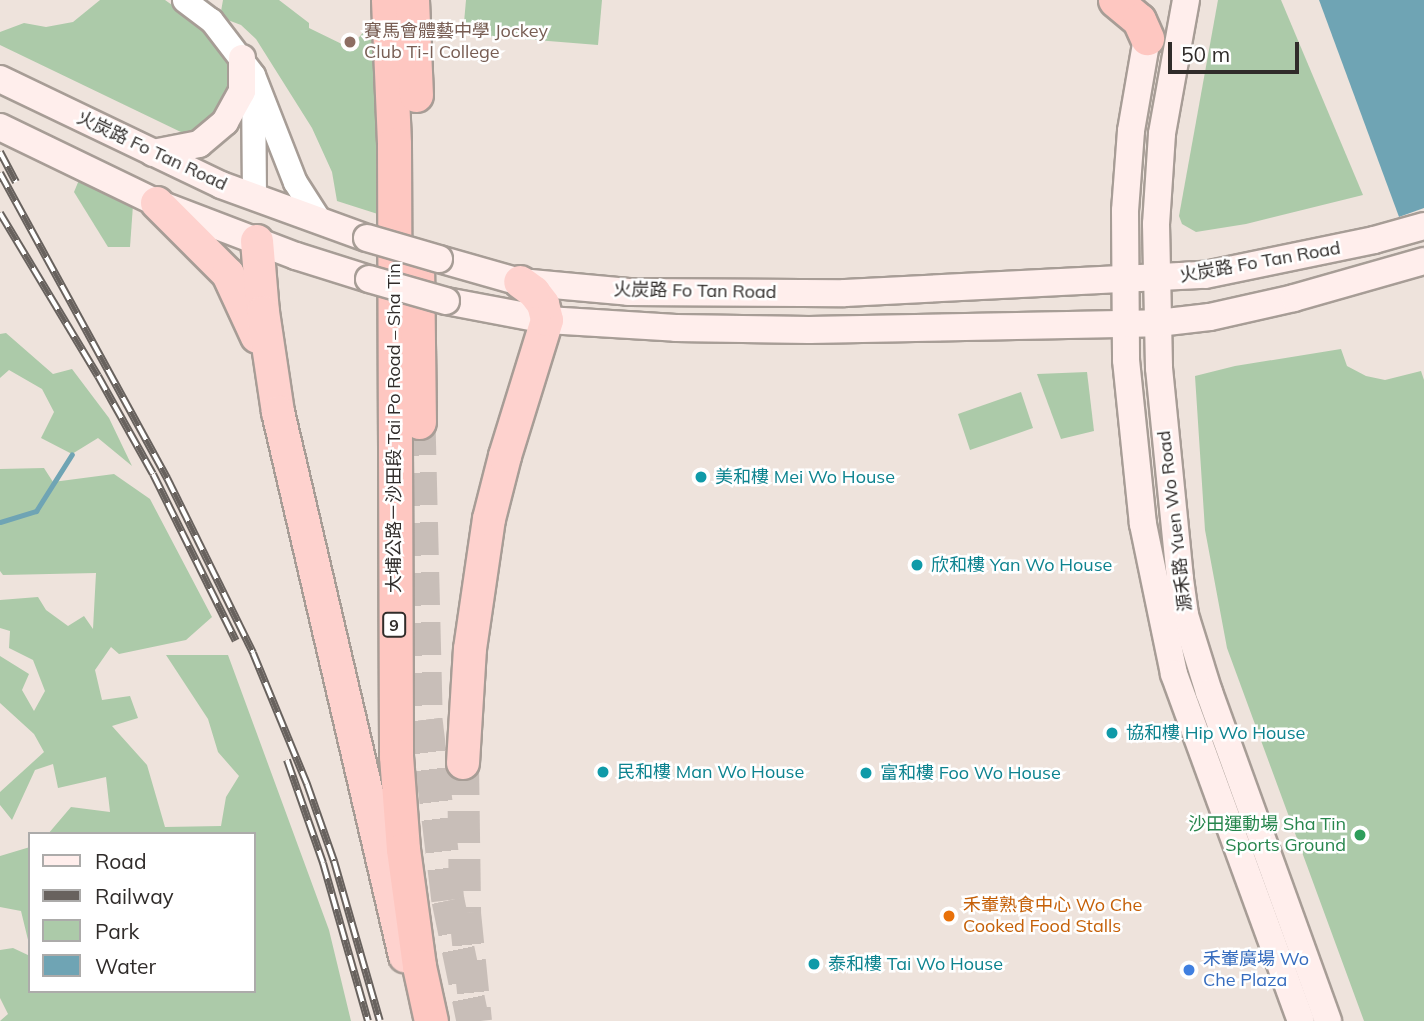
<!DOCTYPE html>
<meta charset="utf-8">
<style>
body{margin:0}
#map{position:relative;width:1424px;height:1021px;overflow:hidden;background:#eee3dc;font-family:Mulish,"Noto Sans TC",sans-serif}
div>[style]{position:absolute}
.green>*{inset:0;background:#accaa9}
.water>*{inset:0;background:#6fa4b4}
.pier>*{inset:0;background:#eee3dc}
.stream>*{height:5px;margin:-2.5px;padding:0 2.5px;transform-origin:2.5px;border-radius:2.5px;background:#6fa4b4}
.trunk-tunnel>*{height:32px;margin-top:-16px;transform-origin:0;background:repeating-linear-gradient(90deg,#c8beb8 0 32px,transparent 0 48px)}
.motorway-tunnel>*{height:33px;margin-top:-16.5px;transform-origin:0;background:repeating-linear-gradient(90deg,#c8beb8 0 33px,transparent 0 50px)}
.roads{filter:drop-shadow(2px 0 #a79d96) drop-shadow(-2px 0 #a79d96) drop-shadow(0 2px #a79d96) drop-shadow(0 -2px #a79d96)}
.tertiary>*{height:23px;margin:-11.5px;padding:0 11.5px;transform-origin:11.5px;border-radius:11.5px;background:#fff}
.secondary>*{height:26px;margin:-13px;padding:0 13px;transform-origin:13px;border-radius:13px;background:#ffeeec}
.trunk>*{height:32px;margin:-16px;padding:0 16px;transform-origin:16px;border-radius:16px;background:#fed2ce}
.motorway>*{height:33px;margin:-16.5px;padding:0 16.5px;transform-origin:16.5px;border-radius:16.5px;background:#fec7c1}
.rail>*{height:8px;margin-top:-4px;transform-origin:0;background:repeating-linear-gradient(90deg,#fff 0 16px,#68625e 0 32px);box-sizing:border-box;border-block:2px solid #68625e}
.bridges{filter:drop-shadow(2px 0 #a79d96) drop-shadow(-2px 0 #a79d96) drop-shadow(0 2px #a79d96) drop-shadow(0 -2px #a79d96)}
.secondary-bridge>*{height:26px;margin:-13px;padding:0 13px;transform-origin:13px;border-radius:13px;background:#ffeeec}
.dots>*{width:19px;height:19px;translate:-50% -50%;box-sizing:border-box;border:4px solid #fff;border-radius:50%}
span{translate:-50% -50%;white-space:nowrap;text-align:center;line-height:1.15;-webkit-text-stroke:5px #fff;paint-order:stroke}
.shield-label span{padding:2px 5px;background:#fff;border:2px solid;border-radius:5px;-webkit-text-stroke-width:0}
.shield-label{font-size:16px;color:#302c2a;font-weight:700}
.education-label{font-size:18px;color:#785e54}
.left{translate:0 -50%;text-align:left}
.street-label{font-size:18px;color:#302c2a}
.culture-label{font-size:18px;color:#0d838f}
.leisure-label{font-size:18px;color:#27864d}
.right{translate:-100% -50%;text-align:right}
.food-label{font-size:18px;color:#c56008}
.shop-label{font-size:18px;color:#366cbe}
.legend{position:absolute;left:28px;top:832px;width:228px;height:161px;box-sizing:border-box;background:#fff;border:2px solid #acabaa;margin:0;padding:9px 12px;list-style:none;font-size:21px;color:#302c2a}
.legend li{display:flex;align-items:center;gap:14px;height:35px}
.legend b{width:35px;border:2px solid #acabaa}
.scale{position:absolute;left:1168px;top:42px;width:131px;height:32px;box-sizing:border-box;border:4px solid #302c2a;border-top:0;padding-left:9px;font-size:21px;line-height:24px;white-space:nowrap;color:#302c2a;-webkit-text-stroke:5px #fff;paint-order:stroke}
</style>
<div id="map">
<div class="green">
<i style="clip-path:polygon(100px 0,165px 0,213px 34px,233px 57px,230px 95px,211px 126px,185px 134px,0 45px,0 32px,24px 23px,46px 27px,73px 22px)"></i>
<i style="clip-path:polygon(223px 0,279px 0,309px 23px,309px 28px,350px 48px,380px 12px,384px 216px,337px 201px,332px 172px,312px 128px,256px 39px,241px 25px,220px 17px)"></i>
<i style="clip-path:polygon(466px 0,602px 0,598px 45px,463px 34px)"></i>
<i style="clip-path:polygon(1218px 0,1281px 0,1363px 195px,1246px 224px,1196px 232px,1182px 224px,1179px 216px)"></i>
<i style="clip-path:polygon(79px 180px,133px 205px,130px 247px,108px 247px,74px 192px)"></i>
<i style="clip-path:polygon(6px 333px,53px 374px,72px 369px,109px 418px,132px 466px,98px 438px,72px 454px,41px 438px,54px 412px,42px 389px,9px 370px,0 378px,0 334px)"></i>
<i style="clip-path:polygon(1341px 349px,1347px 366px,1366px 376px,1385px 380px,1421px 371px,1424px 380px,1424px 1021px,1364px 1021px,1227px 648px,1205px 530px,1195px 376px,1235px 366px)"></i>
<i style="clip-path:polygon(1087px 372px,1094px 431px,1061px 439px,1037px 374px)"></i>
<i style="clip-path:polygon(1021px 392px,1033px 428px,970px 450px,958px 414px)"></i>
<i style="clip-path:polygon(44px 468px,53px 482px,114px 474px,150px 499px,212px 617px,186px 640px,119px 654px,111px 647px,95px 670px,102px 700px,130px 696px,138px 718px,112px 726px,147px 765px,165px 827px,221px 826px,226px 797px,239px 776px,218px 752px,208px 719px,166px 655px,228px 655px,329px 930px,351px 1021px,0 1021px,8px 1014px,0 998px,0 950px,13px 948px,30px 956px,30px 991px,254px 991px,254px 834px,48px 834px,71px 807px,110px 812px,106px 777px,58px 788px,53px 764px,35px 770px,12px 820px,0 805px,0 792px,44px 752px,34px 734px,0 703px,0 656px,29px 674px,22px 690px,34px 711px,45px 691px,33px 660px,9px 648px,10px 631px,0 628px,0 600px,38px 597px,46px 610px,68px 626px,84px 616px,93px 629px,96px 573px,3px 575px,0 571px,0 469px)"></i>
<i style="clip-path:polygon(30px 847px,30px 944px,29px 944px,21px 911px,0 907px,0 856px)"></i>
</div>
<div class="water">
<i style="clip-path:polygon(1319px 0,1424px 0,1424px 283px,1402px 225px)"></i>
</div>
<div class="pier">
<i style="clip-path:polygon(1424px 208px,1424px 286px,1396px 218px)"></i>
</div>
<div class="stream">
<i style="left:0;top:522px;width:38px;rotate:-17deg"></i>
<i style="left:36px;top:511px;width:67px;rotate:-57.7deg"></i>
</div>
<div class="trunk-tunnel">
<i style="left:463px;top:763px;width:150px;rotate:89.2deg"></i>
<i style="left:465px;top:913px;width:109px;rotate:84.2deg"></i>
</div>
<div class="motorway-tunnel">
<i style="left:419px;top:422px;width:297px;rotate:88.6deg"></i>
<i style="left:426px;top:719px;width:182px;rotate:83.1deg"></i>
<i style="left:448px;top:900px;width:124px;rotate:78.3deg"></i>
</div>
<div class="roads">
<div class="tertiary">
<i style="left:184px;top:0;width:34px;rotate:37deg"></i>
<i style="left:211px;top:20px;width:69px;rotate:52.6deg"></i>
<i style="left:253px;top:75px;width:115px;rotate:68.6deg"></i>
<i style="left:295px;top:182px;width:46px;rotate:57.3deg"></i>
<i style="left:253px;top:81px;width:115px;rotate:89.5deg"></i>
</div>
<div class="secondary">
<i style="left:1186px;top:0;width:136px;rotate:100.2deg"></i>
<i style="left:1162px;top:134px;width:90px;rotate:93.8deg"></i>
<i style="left:1156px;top:224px;width:144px;rotate:88.8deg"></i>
<i style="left:1159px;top:368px;width:212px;rotate:84.3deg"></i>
<i style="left:1180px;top:579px;width:36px;rotate:82deg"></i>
<i style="left:1185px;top:615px;width:81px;rotate:72.7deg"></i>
<i style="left:1209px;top:692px;width:350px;rotate:70.1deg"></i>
<i style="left:1147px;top:38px;width:94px;rotate:99.8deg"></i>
<i style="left:1131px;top:131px;width:80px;rotate:94.3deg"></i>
<i style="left:1125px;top:211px;width:149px;rotate:89.6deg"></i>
<i style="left:1126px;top:360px;width:165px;rotate:84.1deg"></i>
<i style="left:1143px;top:524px;width:153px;rotate:78.3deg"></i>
<i style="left:1174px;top:674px;width:370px;rotate:69.9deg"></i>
<i style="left:0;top:79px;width:245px;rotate:25.6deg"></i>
<i style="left:221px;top:185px;width:155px;rotate:20deg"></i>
<i style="left:0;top:127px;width:174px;rotate:25.8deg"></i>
<i style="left:157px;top:203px;width:149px;rotate:20.9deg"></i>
<i style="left:296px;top:256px;width:77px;rotate:17.5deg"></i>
<i style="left:153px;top:153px;width:47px;rotate:-11.1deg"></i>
<i style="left:199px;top:144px;width:34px;rotate:-40deg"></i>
<i style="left:225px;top:122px;width:35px;rotate:-61deg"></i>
<i style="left:242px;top:91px;width:33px;rotate:-90deg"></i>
<i style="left:439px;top:259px;width:84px;rotate:15.9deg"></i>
<i style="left:520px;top:282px;width:109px;rotate:5.2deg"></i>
<i style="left:629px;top:292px;width:216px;rotate:0.3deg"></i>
<i style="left:845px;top:293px;width:360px;rotate:-2.9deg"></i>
<i style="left:1205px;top:275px;width:173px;rotate:-11.7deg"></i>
<i style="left:1374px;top:240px;width:52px;rotate:-15.6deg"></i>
<i style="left:446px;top:301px;width:103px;rotate:10.7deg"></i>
<i style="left:547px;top:320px;width:129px;rotate:3.5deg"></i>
<i style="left:676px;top:328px;width:133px;rotate:0.9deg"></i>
<i style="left:809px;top:330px;width:349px;rotate:-1.1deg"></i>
<i style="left:1158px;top:323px;width:52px;rotate:-6.6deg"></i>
<i style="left:1210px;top:317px;width:86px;rotate:-12.7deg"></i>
<i style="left:1294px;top:298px;width:135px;rotate:-15.9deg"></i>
</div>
<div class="trunk">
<i style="left:157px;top:203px;width:100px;rotate:45deg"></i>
<i style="left:228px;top:274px;width:69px;rotate:65.3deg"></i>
<i style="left:257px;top:241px;width:71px;rotate:85.2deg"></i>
<i style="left:263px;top:312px;width:101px;rotate:81.5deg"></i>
<i style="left:278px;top:412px;width:559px;rotate:76.86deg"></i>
<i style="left:463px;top:763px;width:114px;rotate:-86.5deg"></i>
<i style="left:470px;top:649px;width:131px;rotate:-81.7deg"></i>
<i style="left:489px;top:519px;width:65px;rotate:-75.7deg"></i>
<i style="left:505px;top:456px;width:142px;rotate:-72.8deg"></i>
<i style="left:547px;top:320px;width:16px;rotate:-104deg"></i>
<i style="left:543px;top:304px;width:15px;rotate:-127deg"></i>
<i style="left:534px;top:292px;width:17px;rotate:-144deg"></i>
</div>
<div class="motorway">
<i style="left:388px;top:0;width:144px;rotate:87.6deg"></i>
<i style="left:394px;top:144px;width:612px;rotate:89.81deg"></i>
<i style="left:396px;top:756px;width:93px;rotate:85.7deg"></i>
<i style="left:403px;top:849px;width:118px;rotate:82.2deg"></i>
<i style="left:419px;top:966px;width:56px;rotate:77.7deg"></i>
<i style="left:412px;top:0;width:95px;rotate:87.6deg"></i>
<i style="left:1115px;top:0;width:31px;rotate:40deg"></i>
<i style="left:1139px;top:20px;width:20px;rotate:66deg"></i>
<i style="left:417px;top:261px;width:161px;rotate:89.3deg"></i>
</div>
</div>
<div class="rail">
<i style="left:0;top:152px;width:34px;rotate:62deg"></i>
<i style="left:0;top:173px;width:348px;rotate:61.3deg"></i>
<i style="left:167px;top:478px;width:195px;rotate:63.8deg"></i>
<i style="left:253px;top:653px;width:142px;rotate:67.6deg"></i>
<i style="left:307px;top:784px;width:82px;rotate:70.7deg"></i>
<i style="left:334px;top:861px;width:166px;rotate:74deg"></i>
<i style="left:0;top:213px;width:190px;rotate:59deg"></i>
<i style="left:98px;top:376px;width:112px;rotate:60.7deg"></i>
<i style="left:153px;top:474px;width:186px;rotate:63.6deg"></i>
<i style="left:287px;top:760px;width:109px;rotate:70.7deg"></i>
<i style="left:323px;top:863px;width:164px;rotate:74.1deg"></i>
</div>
<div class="bridges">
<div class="secondary-bridge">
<i style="left:367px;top:238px;width:75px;rotate:16.3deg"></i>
<i style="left:369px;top:279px;width:80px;rotate:15.9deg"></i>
</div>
</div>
<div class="dots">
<i style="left:350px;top:42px;background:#8d6e63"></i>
<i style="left:701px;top:477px;background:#0f9aa8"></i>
<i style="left:917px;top:565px;background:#0f9aa8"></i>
<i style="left:1112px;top:733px;background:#0f9aa8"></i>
<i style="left:603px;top:772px;background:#0f9aa8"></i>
<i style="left:866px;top:773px;background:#0f9aa8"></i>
<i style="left:1360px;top:835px;background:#2e9e5b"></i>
<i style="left:949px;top:916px;background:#e8710a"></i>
<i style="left:814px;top:964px;background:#0f9aa8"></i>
<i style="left:1189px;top:970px;background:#3f7fe0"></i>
</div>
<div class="shield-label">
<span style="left:394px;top:625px">9</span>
</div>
<div class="education-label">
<span class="left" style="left:364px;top:42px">賽馬會體藝中學 Jockey<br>Club Ti-I College</span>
</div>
<div class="street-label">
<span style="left:152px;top:151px;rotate:25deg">火炭路 Fo Tan Road</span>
<span style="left:1260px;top:262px;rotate:-10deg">火炭路 Fo Tan Road</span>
<span style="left:695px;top:291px;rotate:1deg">火炭路 Fo Tan Road</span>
<span style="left:394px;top:428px;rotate:-90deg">大埔公路－沙田段 Tai Po Road – Sha Tin</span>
<span style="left:1175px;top:521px;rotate:-97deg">源禾路 Yuen Wo Road</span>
</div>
<div class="culture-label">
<span class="left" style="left:715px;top:477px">美和樓 Mei Wo House</span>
<span class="left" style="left:931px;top:565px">欣和樓 Yan Wo House</span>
<span class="left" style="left:1126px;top:733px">協和樓 Hip Wo House</span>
<span class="left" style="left:617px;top:772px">民和樓 Man Wo House</span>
<span class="left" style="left:880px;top:773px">富和樓 Foo Wo House</span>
<span class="left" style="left:828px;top:964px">泰和樓 Tai Wo House</span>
</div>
<div class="leisure-label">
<span class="right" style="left:1346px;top:835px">沙田運動場 Sha Tin<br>Sports Ground</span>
</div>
<div class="food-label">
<span class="left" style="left:963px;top:916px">禾輋熟食中心 Wo Che<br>Cooked Food Stalls</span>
</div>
<div class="shop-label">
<span class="left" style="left:1203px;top:970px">禾輋廣場 Wo<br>Che Plaza</span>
</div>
<ul class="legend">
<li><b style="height:9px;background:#ffeeec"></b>Road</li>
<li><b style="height:9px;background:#68625e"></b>Railway</li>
<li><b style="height:19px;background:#accaa9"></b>Park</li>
<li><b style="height:19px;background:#6fa4b4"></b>Water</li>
</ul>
<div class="scale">50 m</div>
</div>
